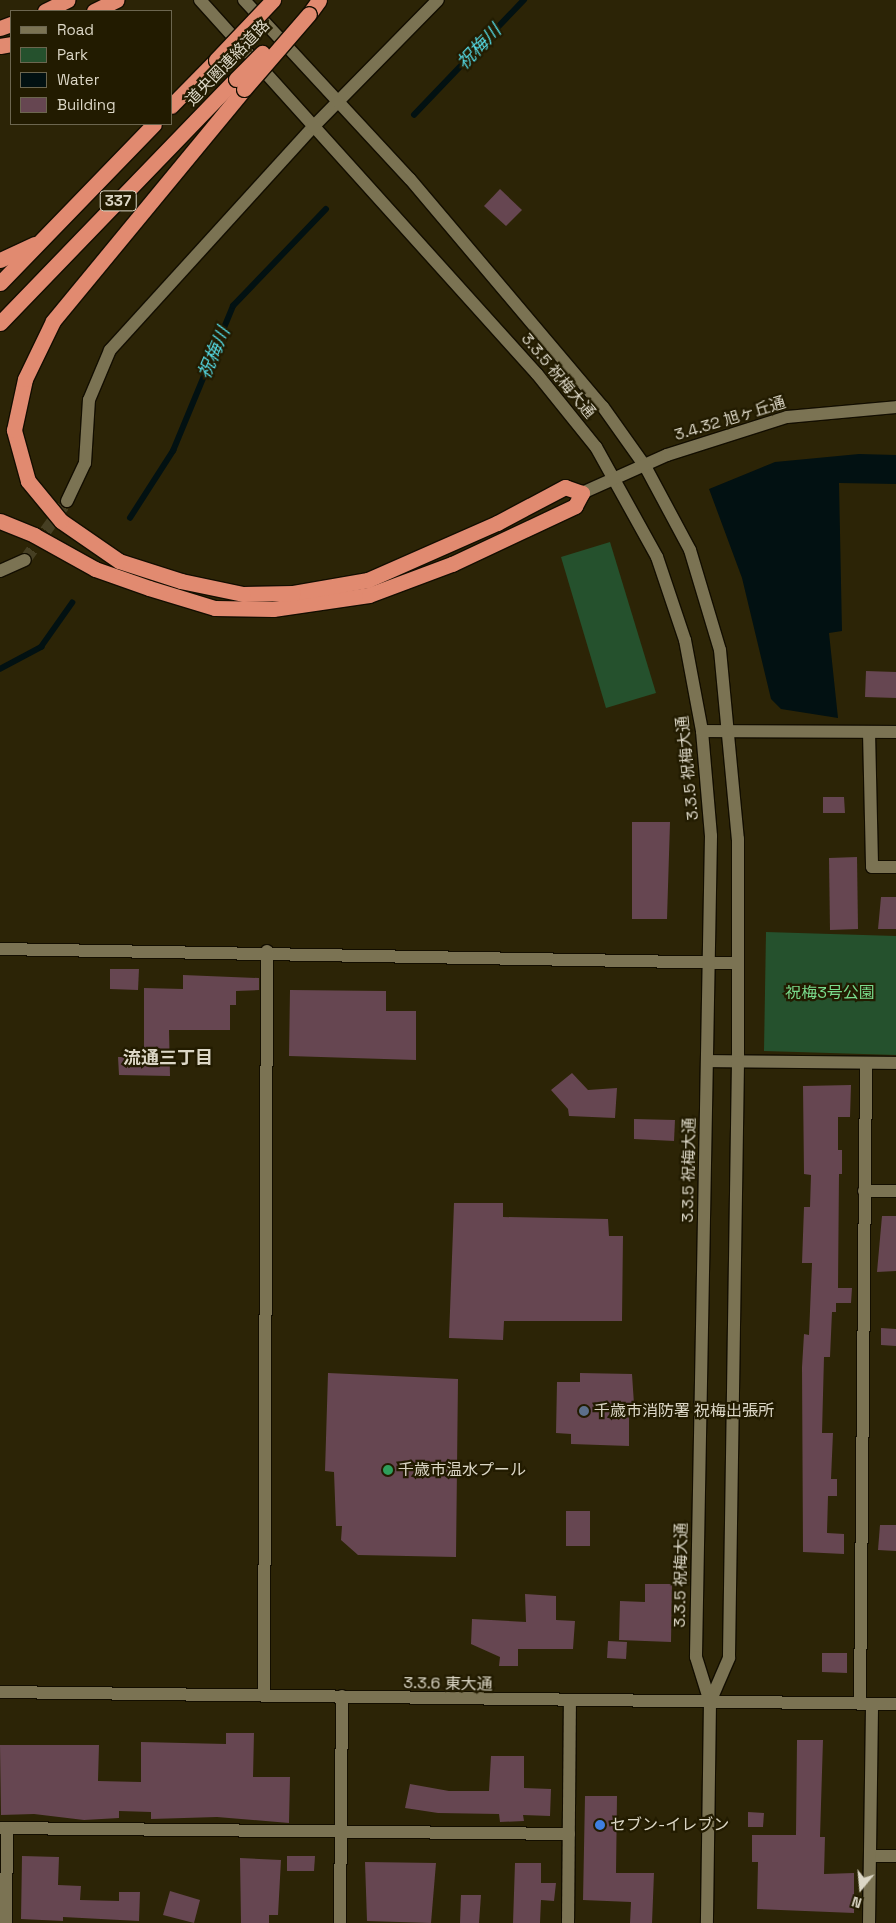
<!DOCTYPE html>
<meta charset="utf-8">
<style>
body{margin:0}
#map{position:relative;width:896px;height:1923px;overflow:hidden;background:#2c2406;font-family:"Space Grotesk","Noto Sans JP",sans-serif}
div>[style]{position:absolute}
.green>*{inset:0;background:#25512d}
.water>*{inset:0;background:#021112}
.stream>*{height:5.5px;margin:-2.75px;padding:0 2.75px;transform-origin:2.75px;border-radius:2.75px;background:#021112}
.building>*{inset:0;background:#664651}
.street-tunnel>*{height:12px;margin-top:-6px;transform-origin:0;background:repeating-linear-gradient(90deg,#463f23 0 12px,transparent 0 18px)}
.roads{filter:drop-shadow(1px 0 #130e00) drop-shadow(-1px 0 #130e00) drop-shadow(0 1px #130e00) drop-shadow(0 -1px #130e00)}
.street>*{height:12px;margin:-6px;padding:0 6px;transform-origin:6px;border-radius:6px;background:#7b7353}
.secondary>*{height:12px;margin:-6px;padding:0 6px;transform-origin:6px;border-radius:6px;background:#7b7353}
.highway>*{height:15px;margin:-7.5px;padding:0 7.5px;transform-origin:7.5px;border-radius:7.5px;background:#e18a70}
.bridges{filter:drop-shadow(1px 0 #130e00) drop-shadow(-1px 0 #130e00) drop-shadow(0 1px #130e00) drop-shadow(0 -1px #130e00)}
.highway-bridge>*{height:15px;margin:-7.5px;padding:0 7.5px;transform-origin:7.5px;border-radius:7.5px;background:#e18a70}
.dots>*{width:14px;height:14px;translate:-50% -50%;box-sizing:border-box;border:2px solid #221b00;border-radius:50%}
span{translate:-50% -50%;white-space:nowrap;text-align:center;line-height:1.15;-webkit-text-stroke:4.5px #221b00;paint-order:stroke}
.shield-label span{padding:1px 4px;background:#221b00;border:1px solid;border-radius:4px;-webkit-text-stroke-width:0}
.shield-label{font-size:15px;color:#dcd7c6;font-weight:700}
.street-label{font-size:16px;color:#dcd7c6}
.park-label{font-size:16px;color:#79db8b}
.poi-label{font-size:16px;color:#dcd7c6}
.left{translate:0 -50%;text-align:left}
.water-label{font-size:18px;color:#55dbe6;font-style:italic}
.neighbourhood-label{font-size:18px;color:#dcd7c6;font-weight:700}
.legend{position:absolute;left:10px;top:10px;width:162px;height:115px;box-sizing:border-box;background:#221b00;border:1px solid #6c664f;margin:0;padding:6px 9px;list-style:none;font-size:15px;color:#dcd7c6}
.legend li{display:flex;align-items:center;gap:10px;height:25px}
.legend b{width:25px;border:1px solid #6c664f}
.north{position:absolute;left:836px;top:1863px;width:50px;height:50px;-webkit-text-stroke:4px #221b00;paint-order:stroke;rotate:197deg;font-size:14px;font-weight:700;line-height:20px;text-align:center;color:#dcd7c6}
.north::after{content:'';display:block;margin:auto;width:18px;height:22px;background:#dcd7c6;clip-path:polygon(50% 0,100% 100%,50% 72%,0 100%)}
</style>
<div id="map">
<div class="green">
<i style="clip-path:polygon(610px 542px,656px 693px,606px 708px,561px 557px)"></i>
<i style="clip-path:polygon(766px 932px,896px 936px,896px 1055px,764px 1051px)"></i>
</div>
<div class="water">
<i style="clip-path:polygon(859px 454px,896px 455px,896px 484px,839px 483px,842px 631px,829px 633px,838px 718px,781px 709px,771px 699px,742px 578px,709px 489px,775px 462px)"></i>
</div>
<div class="stream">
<i style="left:414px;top:115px;width:159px;rotate:-46.3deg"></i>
<i style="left:130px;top:518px;width:80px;rotate:-57.3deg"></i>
<i style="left:173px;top:451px;width:157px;rotate:-67.5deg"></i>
<i style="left:233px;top:306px;width:134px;rotate:-46.2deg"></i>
<i style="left:0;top:669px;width:47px;rotate:-28.2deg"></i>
<i style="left:41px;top:647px;width:54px;rotate:-54.8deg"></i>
</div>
<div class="building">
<i style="clip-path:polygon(500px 189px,522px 210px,506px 226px,484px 206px)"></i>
<i style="clip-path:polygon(866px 671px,896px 672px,896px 698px,865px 697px)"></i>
<i style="clip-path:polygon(823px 797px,844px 797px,845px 813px,823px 813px)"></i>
<i style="clip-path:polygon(632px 822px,670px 822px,667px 919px,632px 919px)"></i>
<i style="clip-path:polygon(857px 857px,858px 929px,830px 930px,829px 858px)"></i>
<i style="clip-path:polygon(881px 897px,896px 897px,896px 929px,878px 929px)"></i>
<i style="clip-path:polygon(110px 969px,139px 969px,138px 990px,110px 989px)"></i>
<i style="clip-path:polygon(183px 975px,259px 978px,259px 990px,236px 991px,236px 1005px,230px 1005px,230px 1030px,169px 1030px,170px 1076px,119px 1075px,118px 1057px,144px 1057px,144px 988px,183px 989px)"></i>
<i style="clip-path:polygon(290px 990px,386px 991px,386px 1011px,416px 1011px,416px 1060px,289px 1056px)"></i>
<i style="clip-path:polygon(572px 1073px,588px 1090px,617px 1088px,615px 1118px,569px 1116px,568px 1109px,551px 1090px)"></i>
<i style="clip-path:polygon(851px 1085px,850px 1117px,838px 1117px,838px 1150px,842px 1150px,842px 1174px,839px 1174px,838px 1288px,852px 1288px,851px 1303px,836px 1303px,836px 1312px,832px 1312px,830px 1357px,824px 1357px,822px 1433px,833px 1433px,831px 1479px,837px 1479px,837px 1496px,828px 1496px,827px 1533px,844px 1534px,844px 1554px,803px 1552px,802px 1367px,804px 1334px,809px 1335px,812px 1263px,802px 1263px,804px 1207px,810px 1207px,811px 1175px,804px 1174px,803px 1086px)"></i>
<i style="clip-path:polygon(634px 1119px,675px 1120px,674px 1141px,634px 1139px)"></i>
<i style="clip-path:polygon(454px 1203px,503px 1203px,503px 1217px,608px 1219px,609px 1236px,623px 1236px,622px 1321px,504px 1321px,503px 1340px,449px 1338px)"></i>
<i style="clip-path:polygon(882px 1216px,896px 1216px,896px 1271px,877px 1272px)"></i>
<i style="clip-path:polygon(881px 1328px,896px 1329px,896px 1346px,881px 1345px)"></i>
<i style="clip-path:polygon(328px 1373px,458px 1379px,456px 1557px,358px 1555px,341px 1540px,342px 1526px,336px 1526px,334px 1472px,325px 1471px)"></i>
<i style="clip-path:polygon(580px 1373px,632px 1374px,634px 1404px,629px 1403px,629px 1446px,571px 1444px,571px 1434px,556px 1433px,557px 1382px,580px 1382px)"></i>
<i style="clip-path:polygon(566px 1511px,590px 1511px,590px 1546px,566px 1546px)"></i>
<i style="clip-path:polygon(880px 1525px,896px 1525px,896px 1551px,878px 1550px)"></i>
<i style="clip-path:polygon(645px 1584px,672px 1584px,671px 1642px,619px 1640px,620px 1601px,645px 1602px)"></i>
<i style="clip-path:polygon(525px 1594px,556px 1596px,556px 1620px,575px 1621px,573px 1649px,518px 1649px,518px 1666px,499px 1666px,500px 1657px,471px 1644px,472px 1619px,526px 1622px)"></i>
<i style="clip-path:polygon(608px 1641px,627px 1642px,626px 1659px,607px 1658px)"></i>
<i style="clip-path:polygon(822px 1653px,847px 1653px,847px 1673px,822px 1672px)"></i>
<i style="clip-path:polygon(226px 1733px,254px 1733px,253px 1777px,290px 1777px,289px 1823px,217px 1817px,151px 1819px,151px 1812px,119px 1811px,119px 1818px,84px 1820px,34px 1814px,1px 1815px,0 1745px,99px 1745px,98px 1781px,141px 1782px,141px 1742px,226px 1744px)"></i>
<i style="clip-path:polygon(797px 1740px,823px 1740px,820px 1837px,825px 1837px,824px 1874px,854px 1873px,854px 1913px,757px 1909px,758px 1862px,752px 1862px,752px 1835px,796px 1835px)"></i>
<i style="clip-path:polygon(491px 1756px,524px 1756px,524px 1788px,551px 1789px,550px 1816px,523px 1815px,524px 1821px,500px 1822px,499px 1814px,438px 1813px,405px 1808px,410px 1784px,449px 1791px,489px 1791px)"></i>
<i style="clip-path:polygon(585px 1796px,617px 1796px,616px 1873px,654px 1873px,652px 1923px,630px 1923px,631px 1902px,583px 1900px)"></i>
<i style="clip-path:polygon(748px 1812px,764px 1813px,763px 1827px,748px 1827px)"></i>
<i style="clip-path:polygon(22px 1856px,59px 1857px,58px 1885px,81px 1886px,80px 1900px,119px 1901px,119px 1892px,140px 1892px,139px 1921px,63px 1917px,63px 1921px,21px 1919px)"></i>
<i style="clip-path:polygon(287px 1856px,315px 1856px,314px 1871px,287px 1871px)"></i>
<i style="clip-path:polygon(240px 1858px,281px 1860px,278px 1915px,269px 1915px,269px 1923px,241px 1923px)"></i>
<i style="clip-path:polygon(365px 1862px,436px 1863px,431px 1923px,367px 1921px)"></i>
<i style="clip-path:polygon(515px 1863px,541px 1863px,541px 1883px,556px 1883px,554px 1901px,541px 1900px,540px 1923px,513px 1923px)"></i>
<i style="clip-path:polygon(170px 1891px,200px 1900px,194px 1923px,163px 1915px)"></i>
<i style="clip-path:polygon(461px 1895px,481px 1895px,479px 1923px,460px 1923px)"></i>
</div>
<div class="street-tunnel">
<i style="left:25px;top:560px;width:72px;rotate:-54.6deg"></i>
</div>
<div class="roads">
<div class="street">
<i style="left:67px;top:501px;width:42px;rotate:-64.7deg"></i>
<i style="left:85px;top:463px;width:63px;rotate:-86.4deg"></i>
<i style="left:89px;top:400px;width:54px;rotate:-67.2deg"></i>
<i style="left:110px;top:350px;width:302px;rotate:-47.7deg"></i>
<i style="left:313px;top:127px;width:178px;rotate:-45.5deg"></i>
<i style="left:0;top:571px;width:27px;rotate:-24deg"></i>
<i style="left:869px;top:732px;width:135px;rotate:88.7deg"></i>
<i style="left:872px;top:867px;width:24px"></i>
<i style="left:0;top:949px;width:736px;rotate:1.09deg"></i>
<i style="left:707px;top:1061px;width:189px;rotate:0.6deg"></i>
<i style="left:864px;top:1191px;width:32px"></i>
<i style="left:264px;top:1694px;width:743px;rotate:-89.77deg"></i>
<i style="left:860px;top:1704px;width:641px;rotate:-89.46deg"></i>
<i style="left:0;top:1828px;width:569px;rotate:0.6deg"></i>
<i style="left:870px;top:1856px;width:26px"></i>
<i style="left:6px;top:1923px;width:95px;rotate:-89.4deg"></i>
<i style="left:340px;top:1923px;width:227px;rotate:-89.5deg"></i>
<i style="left:568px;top:1923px;width:221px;rotate:-89.5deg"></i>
<i style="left:869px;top:1923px;width:219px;rotate:-89.2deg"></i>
</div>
<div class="secondary">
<i style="left:200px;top:0;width:503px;rotate:47.98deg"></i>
<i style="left:537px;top:374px;width:94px;rotate:51.1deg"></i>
<i style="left:596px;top:447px;width:126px;rotate:61deg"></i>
<i style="left:657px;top:557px;width:88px;rotate:71.4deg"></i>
<i style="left:685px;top:640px;width:93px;rotate:79.4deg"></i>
<i style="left:702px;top:731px;width:105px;rotate:85.1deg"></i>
<i style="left:711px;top:836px;width:821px;rotate:91.05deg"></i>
<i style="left:696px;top:1657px;width:47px;rotate:72.7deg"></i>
<i style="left:710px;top:1702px;width:221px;rotate:90.8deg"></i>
<i style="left:244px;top:0;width:244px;rotate:47.2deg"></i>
<i style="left:410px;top:179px;width:299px;rotate:49.8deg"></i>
<i style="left:603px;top:407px;width:72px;rotate:54.6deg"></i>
<i style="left:645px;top:466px;width:95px;rotate:61.8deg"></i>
<i style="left:690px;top:550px;width:104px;rotate:73.3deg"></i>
<i style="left:720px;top:650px;width:190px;rotate:84.6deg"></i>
<i style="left:738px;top:839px;width:223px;rotate:90deg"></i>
<i style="left:738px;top:1062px;width:596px;rotate:90.87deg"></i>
<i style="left:729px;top:1658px;width:48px;rotate:113.4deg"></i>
<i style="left:582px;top:493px;width:93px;rotate:-24.1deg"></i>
<i style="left:667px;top:455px;width:126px;rotate:-17.6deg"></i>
<i style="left:787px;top:417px;width:109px;rotate:-5.2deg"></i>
<i style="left:702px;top:731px;width:194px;rotate:0.3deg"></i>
<i style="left:0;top:1692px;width:896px;rotate:0.77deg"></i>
</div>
<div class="highway">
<i style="left:45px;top:11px;width:25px;rotate:-26deg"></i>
<i style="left:94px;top:11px;width:25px;rotate:-26deg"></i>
<i style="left:309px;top:14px;width:17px;rotate:-54deg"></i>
<i style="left:0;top:28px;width:12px;rotate:-20deg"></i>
<i style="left:0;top:46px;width:11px;rotate:-10deg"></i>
<i style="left:171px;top:106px;width:64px;rotate:-45.6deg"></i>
<i style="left:0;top:260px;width:38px;rotate:-25deg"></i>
<i style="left:0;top:283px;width:221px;rotate:-45.9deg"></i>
<i style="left:0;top:323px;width:339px;rotate:-46deg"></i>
<i style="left:0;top:521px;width:37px;rotate:22deg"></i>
<i style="left:34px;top:535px;width:70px;rotate:29.1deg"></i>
<i style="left:95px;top:569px;width:57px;rotate:19.4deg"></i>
<i style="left:149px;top:588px;width:69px;rotate:16.9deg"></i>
<i style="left:215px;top:608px;width:58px;rotate:1deg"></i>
<i style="left:273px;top:609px;width:97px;rotate:-8.3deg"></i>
<i style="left:369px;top:595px;width:89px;rotate:-20.5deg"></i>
<i style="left:452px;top:564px;width:136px;rotate:-25.2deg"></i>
<i style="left:575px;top:506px;width:15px;rotate:-62deg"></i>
<i style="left:582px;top:493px;width:18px;rotate:-161deg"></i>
<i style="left:565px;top:487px;width:77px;rotate:152.1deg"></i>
<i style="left:497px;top:523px;width:141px;rotate:156.2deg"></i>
<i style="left:368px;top:580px;width:76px;rotate:170.2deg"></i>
<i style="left:293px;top:593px;width:50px;rotate:178.9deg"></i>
<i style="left:243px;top:594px;width:63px;rotate:-168.2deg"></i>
<i style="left:181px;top:581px;width:65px;rotate:-162.1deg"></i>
<i style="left:119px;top:561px;width:70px;rotate:-145.4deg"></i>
<i style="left:61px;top:521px;width:52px;rotate:-129.5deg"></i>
<i style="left:28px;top:481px;width:53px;rotate:-105.4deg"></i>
<i style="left:14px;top:430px;width:52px;rotate:-77.8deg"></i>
<i style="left:25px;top:379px;width:64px;rotate:-64.2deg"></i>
<i style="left:53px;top:321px;width:301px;rotate:-50.5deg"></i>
</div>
</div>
<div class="bridges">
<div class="highway-bridge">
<i style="left:216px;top:60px;width:83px;rotate:-46.5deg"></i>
<i style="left:236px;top:79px;width:37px;rotate:-45deg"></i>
<i style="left:244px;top:89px;width:99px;rotate:-49.1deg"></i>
</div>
</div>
<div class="dots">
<i style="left:584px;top:1411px;background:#5c6f8a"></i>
<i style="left:388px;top:1470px;background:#2e9e5b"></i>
<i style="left:600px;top:1825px;background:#3f7fe0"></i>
</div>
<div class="shield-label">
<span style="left:118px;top:201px">337</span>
</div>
<div class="street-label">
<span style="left:228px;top:63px;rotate:-46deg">道央圏連絡道路</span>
<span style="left:558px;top:376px;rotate:50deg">3.3.5 祝梅大通</span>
<span style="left:730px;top:419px;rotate:-17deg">3.4.32 旭ヶ丘通</span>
<span style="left:688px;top:768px;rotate:-96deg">3.3.5 祝梅大通</span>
<span style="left:689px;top:1170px;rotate:-89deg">3.3.5 祝梅大通</span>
<span style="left:681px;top:1575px;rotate:-89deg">3.3.5 祝梅大通</span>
<span style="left:448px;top:1684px;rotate:1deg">3.3.6 東大通</span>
</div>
<div class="park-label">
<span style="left:830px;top:993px">祝梅3号公園</span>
</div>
<div class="poi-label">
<span class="left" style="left:594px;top:1411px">千歳市消防署 祝梅出張所</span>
<span class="left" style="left:398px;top:1470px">千歳市温水プール</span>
<span class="left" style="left:610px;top:1825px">セブン-イレブン</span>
</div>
<div class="water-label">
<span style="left:479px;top:47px;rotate:-46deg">祝梅川</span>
<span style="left:214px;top:353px;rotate:-67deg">祝梅川</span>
</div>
<div class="neighbourhood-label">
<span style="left:168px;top:1058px">流通三丁目</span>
</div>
<ul class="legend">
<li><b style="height:6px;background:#7b7353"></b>Road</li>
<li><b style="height:14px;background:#25512d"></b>Park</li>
<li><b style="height:14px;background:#021112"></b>Water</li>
<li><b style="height:14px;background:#664651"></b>Building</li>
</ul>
<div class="north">N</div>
</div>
